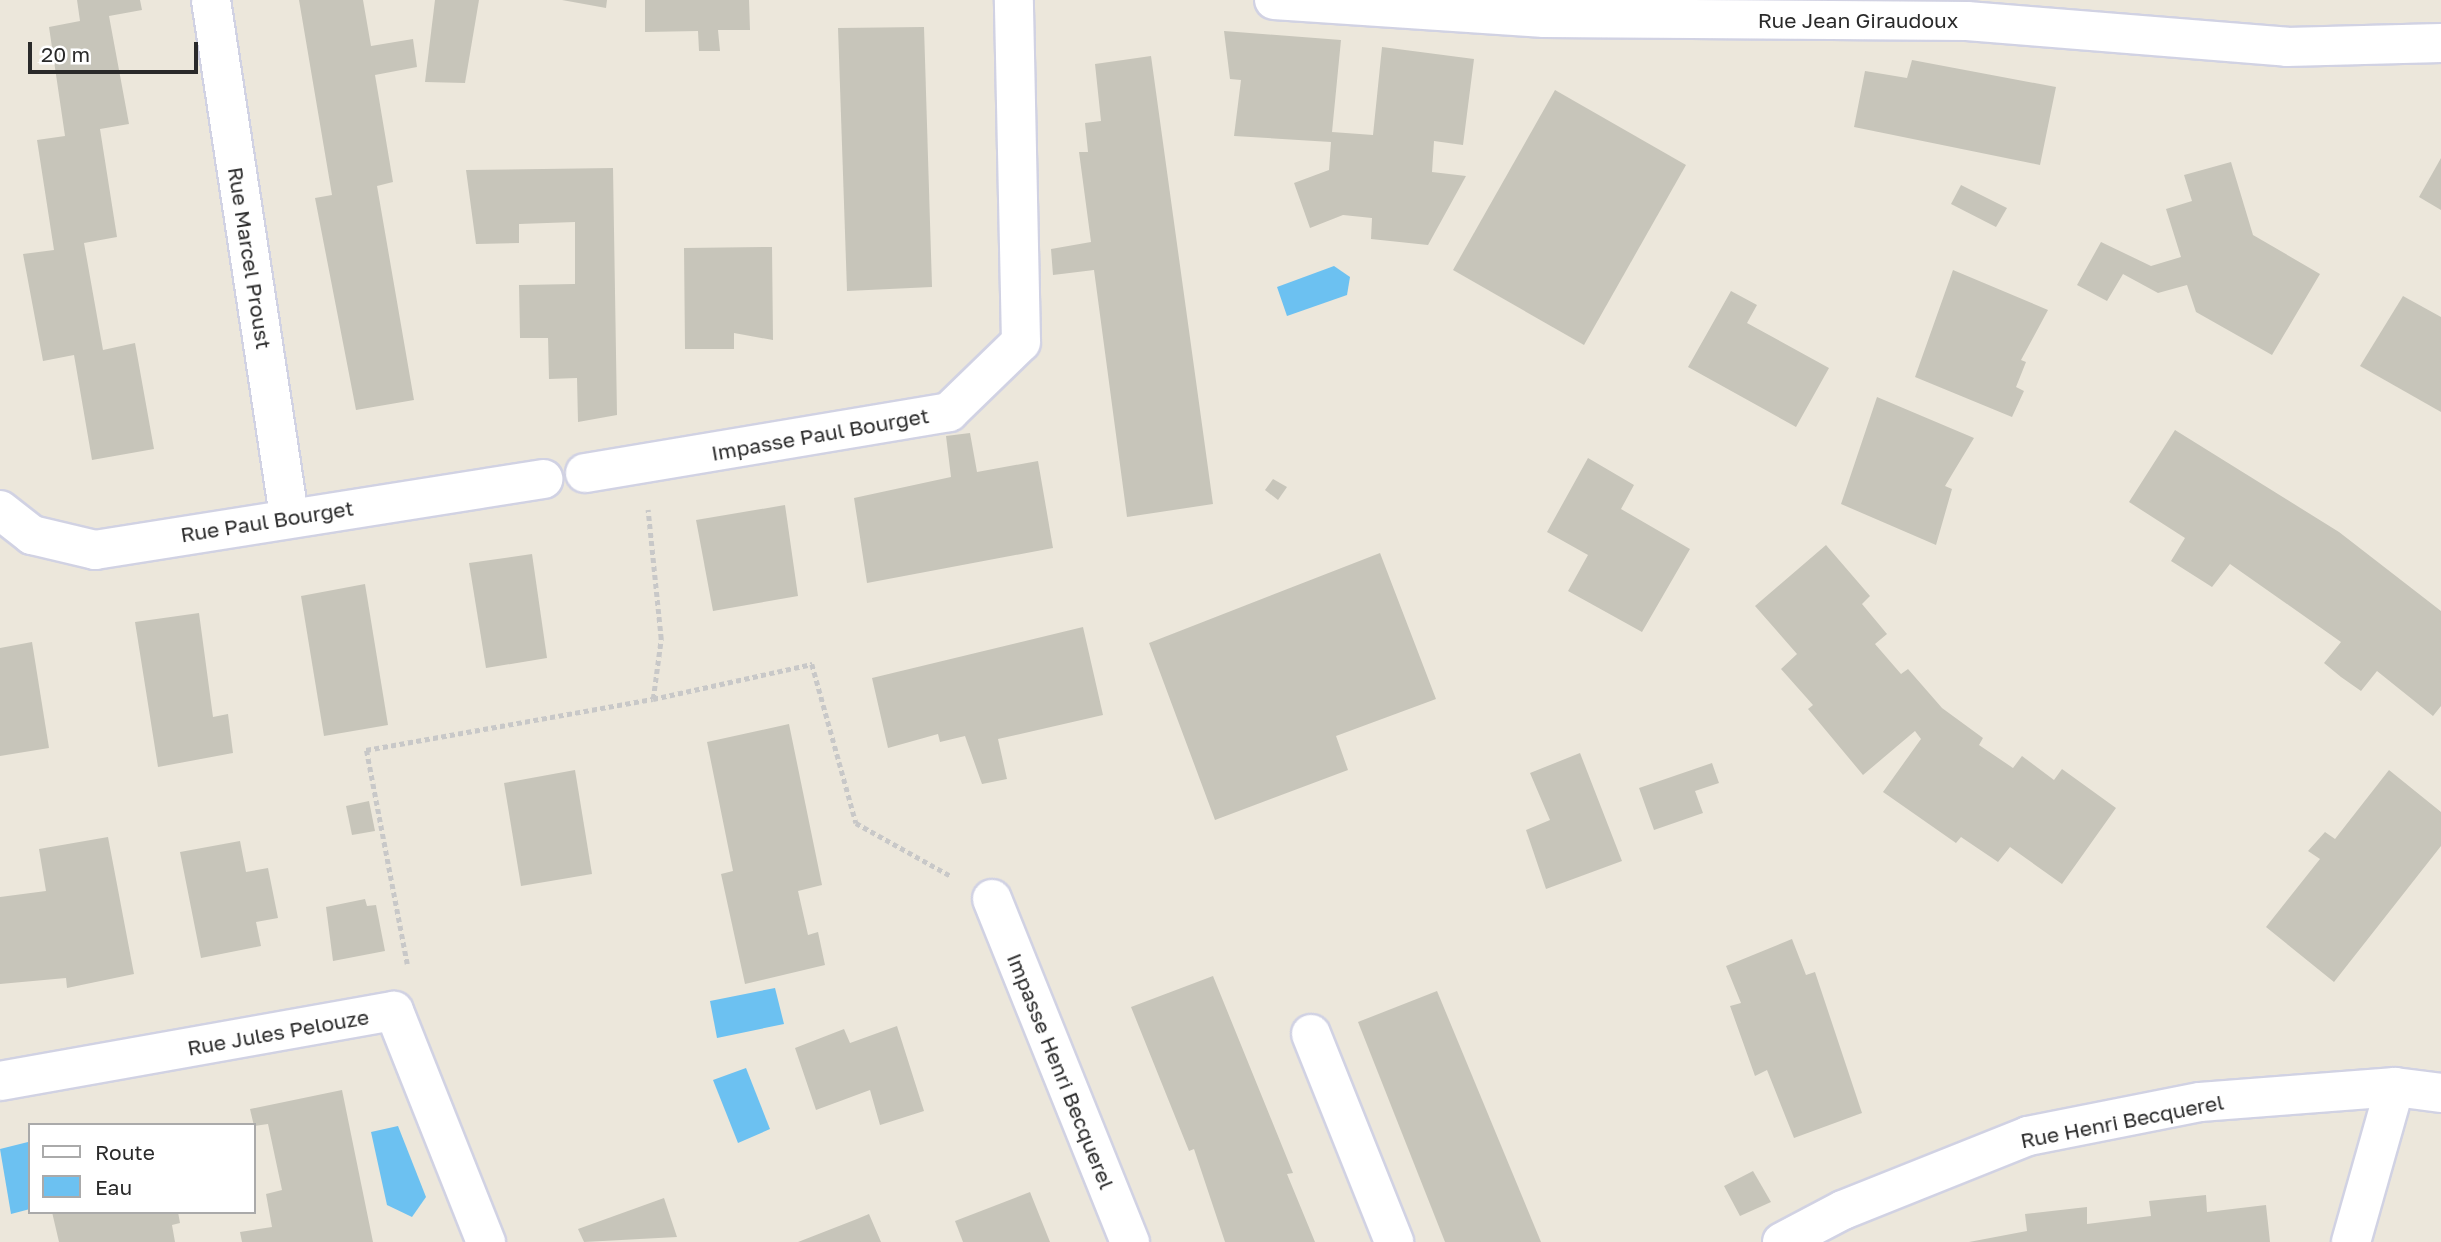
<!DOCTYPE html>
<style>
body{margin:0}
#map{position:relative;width:2441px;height:1242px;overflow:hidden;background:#ece7db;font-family:"Golos Text",sans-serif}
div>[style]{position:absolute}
.water>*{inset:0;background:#6cc1f1}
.building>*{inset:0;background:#c7c5ba}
.path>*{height:4.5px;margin-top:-2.25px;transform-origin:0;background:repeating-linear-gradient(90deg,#c8c8c8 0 5px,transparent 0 8.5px)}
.roads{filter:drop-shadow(2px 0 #d1d2e3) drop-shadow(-2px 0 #d1d2e3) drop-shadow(0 2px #d1d2e3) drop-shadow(0 -2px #d1d2e3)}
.minor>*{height:38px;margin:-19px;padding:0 19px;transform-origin:19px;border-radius:19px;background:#fff}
span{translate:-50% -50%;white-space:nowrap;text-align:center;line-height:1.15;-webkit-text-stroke:5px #fff;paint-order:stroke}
.street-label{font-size:21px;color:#2a2a2a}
.legend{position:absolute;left:28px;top:1123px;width:228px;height:91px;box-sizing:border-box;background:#fff;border:2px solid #aaa;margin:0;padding:9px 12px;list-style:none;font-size:21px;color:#2a2a2a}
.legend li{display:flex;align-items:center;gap:14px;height:35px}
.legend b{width:35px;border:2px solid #aaa}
.scale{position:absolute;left:28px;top:42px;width:170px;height:32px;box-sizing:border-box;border:4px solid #2a2a2a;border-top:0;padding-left:9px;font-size:21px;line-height:24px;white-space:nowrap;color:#2a2a2a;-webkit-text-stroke:5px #fff;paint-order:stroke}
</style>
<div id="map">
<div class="water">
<i style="clip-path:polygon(1334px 266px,1350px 277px,1347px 295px,1287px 316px,1277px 287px)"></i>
<i style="clip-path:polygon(775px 988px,784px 1024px,717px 1038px,710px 1001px)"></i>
<i style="clip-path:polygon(746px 1068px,770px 1129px,738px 1143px,713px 1080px)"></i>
<i style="clip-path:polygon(398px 1126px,426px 1197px,412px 1217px,387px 1205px,371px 1132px)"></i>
<i style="clip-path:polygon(28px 1142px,30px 1209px,11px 1214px,0 1149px)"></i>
</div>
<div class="building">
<i style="clip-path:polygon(77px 0,140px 0,142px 10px,109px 16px,129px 124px,100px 129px,117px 237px,84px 243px,103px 350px,135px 343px,154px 449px,92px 460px,74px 355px,43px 361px,23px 254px,54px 250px,37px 140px,65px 136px,49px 27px,80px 21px)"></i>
<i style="clip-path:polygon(299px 0,363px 0,371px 46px,413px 39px,417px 67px,375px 75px,393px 182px,377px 186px,414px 400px,356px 410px,315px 198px,332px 195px)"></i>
<i style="clip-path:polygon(435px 0,479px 0,465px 83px,425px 82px)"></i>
<i style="clip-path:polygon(562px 0,607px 0,606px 8px)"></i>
<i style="clip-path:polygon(645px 0,749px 0,750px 30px,718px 30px,720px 51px,699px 51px,698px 31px,645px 32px)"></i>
<i style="clip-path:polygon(924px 27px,932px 287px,847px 291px,838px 28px)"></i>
<i style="clip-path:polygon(1224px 31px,1341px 40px,1332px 132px,1373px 135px,1382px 47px,1474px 59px,1463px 145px,1434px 141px,1432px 172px,1466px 176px,1428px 245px,1371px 239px,1372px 218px,1343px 215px,1310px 228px,1294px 183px,1329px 170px,1331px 142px,1234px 136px,1241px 80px,1230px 79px)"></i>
<i style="clip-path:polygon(1151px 56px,1213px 504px,1127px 517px,1094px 270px,1053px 275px,1051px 249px,1091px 242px,1079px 152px,1088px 152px,1085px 123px,1101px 121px,1095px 64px)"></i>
<i style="clip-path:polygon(1912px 60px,2056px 87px,2040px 165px,1854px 127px,1865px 71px,1907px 78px)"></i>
<i style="clip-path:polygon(1555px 90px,1686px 165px,1584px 345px,1453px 270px)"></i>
<i style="clip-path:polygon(2441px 158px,2441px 210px,2419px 197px)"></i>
<i style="clip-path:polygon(2231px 162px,2253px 235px,2320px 274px,2272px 355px,2196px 312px,2187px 285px,2158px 293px,2123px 274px,2107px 301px,2077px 285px,2101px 242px,2151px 266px,2181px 257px,2166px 209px,2192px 201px,2184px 175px)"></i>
<i style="clip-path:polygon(613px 168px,617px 415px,578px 422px,577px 378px,549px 379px,548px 338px,520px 338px,519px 285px,575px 284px,575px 222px,519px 224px,519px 243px,476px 244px,466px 170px)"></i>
<i style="clip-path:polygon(1961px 185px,2007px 208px,1996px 227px,1951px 204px)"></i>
<i style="clip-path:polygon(772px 247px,773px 340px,734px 333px,734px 349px,685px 349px,684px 248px)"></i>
<i style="clip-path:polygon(1953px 270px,2048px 310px,2021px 360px,2026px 362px,2016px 387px,2024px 391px,2012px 417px,1915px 377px)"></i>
<i style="clip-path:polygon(1731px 291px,1757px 305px,1747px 323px,1829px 368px,1796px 427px,1688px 367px)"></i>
<i style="clip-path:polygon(2403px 296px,2441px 317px,2441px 412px,2360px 366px)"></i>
<i style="clip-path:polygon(1877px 397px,1974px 438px,1945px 486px,1952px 489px,1936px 545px,1841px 504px)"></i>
<i style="clip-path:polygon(2175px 430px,2339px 532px,2441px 611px,2441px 706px,2433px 716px,2377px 671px,2361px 691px,2341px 677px,2324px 663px,2341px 642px,2230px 564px,2212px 587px,2171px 561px,2185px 538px,2129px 502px)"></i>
<i style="clip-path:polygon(970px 433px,977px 472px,1038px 461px,1053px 548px,867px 583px,854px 498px,951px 477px,946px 436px)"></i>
<i style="clip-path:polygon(1588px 458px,1634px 485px,1621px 509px,1690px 549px,1642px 632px,1568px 591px,1588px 555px,1547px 532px)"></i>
<i style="clip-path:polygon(1273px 479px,1287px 487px,1278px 500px,1265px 490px)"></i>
<i style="clip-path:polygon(785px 505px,798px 596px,713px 611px,696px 520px)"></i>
<i style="clip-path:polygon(1826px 545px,1870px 596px,1862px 604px,1887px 634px,1875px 644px,1901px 674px,1908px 669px,1942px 708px,1983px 738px,1979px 745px,2013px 768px,2022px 756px,2054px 780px,2062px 769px,2116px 808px,2062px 884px,2010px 847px,1998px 862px,1961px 837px,1956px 843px,1883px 792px,1921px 739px,1915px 731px,1863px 775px,1808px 709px,1813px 705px,1781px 669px,1797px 654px,1755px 606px)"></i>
<i style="clip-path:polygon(1380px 553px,1436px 699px,1336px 736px,1348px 770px,1215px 820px,1149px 643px)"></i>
<i style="clip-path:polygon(532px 554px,547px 658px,486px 668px,469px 563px)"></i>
<i style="clip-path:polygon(365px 584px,388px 725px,324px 736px,301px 596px)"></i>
<i style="clip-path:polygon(199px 613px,213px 717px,228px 714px,233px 753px,158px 767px,135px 622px)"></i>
<i style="clip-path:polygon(1083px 627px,1103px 715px,998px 739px,1007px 779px,982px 784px,965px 736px,940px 742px,938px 734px,888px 748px,872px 678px)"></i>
<i style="clip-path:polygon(32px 642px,49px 748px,0 756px,0 648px)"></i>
<i style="clip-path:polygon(789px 724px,822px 885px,798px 891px,808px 935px,818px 932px,825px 965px,745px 984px,721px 874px,733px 871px,707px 742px)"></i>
<i style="clip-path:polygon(1580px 753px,1622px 861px,1546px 889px,1526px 830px,1550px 820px,1530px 773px)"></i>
<i style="clip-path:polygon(1712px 763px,1719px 783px,1695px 791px,1703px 813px,1654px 830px,1639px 788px)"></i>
<i style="clip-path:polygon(575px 770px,592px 874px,521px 886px,504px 783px)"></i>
<i style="clip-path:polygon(2389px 770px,2441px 812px,2441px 846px,2334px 982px,2266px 927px,2320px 859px,2308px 851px,2325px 832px,2335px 839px)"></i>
<i style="clip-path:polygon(369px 801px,375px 831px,352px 835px,346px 806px)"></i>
<i style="clip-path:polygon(108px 837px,134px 974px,67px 988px,66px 978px,0 984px,0 897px,46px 891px,39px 849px)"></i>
<i style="clip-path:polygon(240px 841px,246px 872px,268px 868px,278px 918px,256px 922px,261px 946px,201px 958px,180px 852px)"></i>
<i style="clip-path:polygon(365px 899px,367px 906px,376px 905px,385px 951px,333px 961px,326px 907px)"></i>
<i style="clip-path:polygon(1792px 939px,1806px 975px,1815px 972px,1862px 1113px,1794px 1138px,1767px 1070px,1755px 1076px,1730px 1006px,1741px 1003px,1726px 966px)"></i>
<i style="clip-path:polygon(1213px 976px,1293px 1173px,1287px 1174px,1315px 1242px,1225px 1242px,1194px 1149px,1189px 1151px,1131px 1007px)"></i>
<i style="clip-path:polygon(1437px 991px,1541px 1242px,1445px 1242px,1358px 1022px)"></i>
<i style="clip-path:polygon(897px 1026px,924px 1111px,880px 1125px,870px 1090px,816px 1110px,795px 1048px,844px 1029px,850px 1043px)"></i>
<i style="clip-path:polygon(342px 1090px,373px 1242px,242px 1242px,240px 1232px,272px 1227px,266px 1194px,282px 1190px,268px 1124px,254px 1126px,250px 1109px)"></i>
<i style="clip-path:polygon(1753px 1171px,1771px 1202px,1740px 1216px,1724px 1186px)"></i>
<i style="clip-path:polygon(1030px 1192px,1050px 1242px,963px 1242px,955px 1221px)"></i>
<i style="clip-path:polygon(2206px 1195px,2207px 1212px,2266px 1205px,2270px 1242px,1969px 1242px,2027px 1231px,2025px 1214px,2087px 1207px,2087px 1224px,2151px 1216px,2149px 1201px)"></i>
<i style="clip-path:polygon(664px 1198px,677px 1237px,584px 1242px,578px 1229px)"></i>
<i style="clip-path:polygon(52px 1212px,178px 1212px,180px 1223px,172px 1225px,175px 1242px,59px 1242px)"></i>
<i style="clip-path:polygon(869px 1214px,881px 1242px,798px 1242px,857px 1219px)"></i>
</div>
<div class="path">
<i style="left:653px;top:699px;width:163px;rotate:-12.4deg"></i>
<i style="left:812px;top:664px;width:165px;rotate:74.5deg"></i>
<i style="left:856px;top:823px;width:109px;rotate:29.2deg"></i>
<i style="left:407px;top:964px;width:218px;rotate:-100.8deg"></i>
<i style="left:366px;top:750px;width:291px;rotate:-10.1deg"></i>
<i style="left:653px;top:699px;width:61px;rotate:-82.4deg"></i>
<i style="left:661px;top:639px;width:130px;rotate:-95.8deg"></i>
</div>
<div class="roads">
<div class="minor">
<i style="left:211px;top:0;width:522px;rotate:81.4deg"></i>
<i style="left:1274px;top:0;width:271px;rotate:3.8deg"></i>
<i style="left:1544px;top:18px;width:423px;rotate:0.4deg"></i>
<i style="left:1967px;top:21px;width:321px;rotate:4.6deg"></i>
<i style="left:2287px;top:47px;width:154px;rotate:-1.5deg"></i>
<i style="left:585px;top:473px;width:369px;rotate:-9.5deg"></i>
<i style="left:949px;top:412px;width:100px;rotate:-44.2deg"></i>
<i style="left:1021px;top:342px;width:342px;rotate:-91.2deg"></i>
<i style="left:0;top:510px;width:41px;rotate:38deg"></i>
<i style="left:32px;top:535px;width:65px;rotate:13.4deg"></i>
<i style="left:95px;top:550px;width:454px;rotate:-9deg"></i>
<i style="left:992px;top:899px;width:370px;rotate:68.1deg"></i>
<i style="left:1311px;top:1034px;width:224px;rotate:68.2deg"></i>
<i style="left:0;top:1081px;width:400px;rotate:-10.1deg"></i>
<i style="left:394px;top:1011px;width:249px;rotate:68.3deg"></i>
<i style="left:1782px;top:1242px;width:69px;rotate:-27.7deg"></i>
<i style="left:1843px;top:1210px;width:199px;rotate:-21.8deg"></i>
<i style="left:2028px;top:1136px;width:175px;rotate:-11.2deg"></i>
<i style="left:2200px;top:1102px;width:196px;rotate:-4.4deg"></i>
<i style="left:2395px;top:1087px;width:46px;rotate:7.4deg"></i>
<i style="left:2351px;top:1242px;width:161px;rotate:-74.2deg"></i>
</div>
</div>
<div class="street-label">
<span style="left:1858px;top:20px">Rue Jean Giraudoux</span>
<span style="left:250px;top:258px;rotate:81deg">Rue Marcel Proust</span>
<span style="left:820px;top:434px;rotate:-10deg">Impasse Paul Bourget</span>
<span style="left:267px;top:521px;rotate:-9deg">Rue Paul Bourget</span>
<span style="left:278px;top:1032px;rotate:-10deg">Rue Jules Pelouze</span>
<span style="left:1061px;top:1071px;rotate:68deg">Impasse Henri Becquerel</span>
<span style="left:2122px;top:1121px;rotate:-11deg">Rue Henri Becquerel</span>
</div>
<ul class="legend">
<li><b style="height:9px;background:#fff"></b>Route</li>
<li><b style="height:19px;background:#6cc1f1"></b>Eau</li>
</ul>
<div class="scale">20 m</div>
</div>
